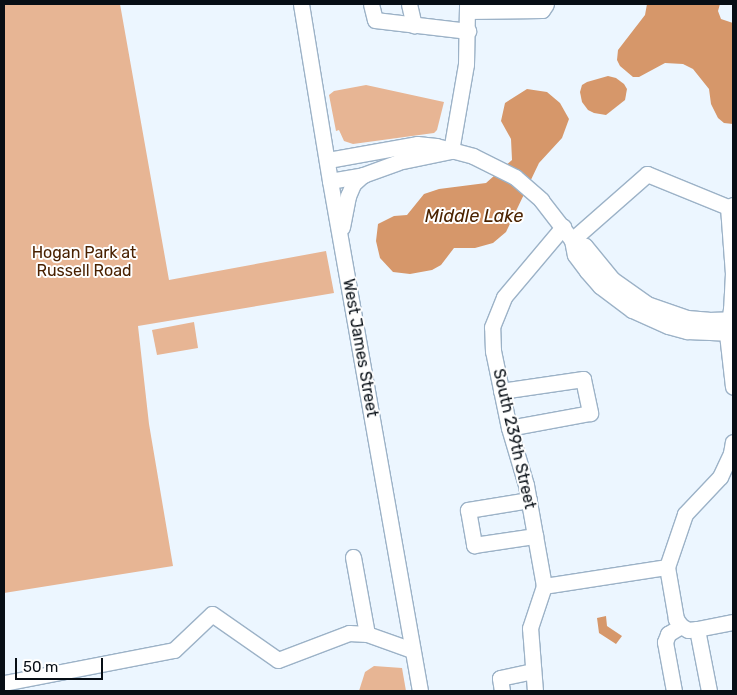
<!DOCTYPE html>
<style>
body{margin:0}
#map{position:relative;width:737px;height:695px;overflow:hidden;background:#ecf6ff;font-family:Rubik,sans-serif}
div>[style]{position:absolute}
.green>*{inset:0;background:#e7b594}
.water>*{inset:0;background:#d6976a}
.roads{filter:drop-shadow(1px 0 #9cb2c7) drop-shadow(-1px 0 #9cb2c7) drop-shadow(0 1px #9cb2c7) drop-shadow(0 -1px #9cb2c7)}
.minor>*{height:15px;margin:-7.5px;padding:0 7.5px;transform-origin:7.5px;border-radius:7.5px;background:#fff}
span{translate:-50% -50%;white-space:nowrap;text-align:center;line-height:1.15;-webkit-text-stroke:4px #fff;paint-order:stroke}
.park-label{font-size:16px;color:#492100}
.street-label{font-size:16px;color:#070e15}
.water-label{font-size:18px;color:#4b2300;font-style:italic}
.frame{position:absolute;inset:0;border:5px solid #070e15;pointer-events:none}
.scale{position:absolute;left:15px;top:658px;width:88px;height:22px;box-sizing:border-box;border:2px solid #070e15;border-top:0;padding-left:6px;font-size:15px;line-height:18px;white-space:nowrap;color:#070e15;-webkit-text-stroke:4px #fff;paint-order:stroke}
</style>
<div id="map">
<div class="green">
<i style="clip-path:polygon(4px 4px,120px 4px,169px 280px,326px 251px,334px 293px,138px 326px,149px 424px,173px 566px,4px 593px)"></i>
<i style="clip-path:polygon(366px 85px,444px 102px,437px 130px,434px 133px,353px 144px,344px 141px,339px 130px,336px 131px,329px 95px,334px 91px)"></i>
<i style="clip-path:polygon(194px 322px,198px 348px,157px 355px,152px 330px)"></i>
<i style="clip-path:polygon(374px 666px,402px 668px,406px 691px,359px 691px,365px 672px)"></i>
</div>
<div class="water">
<i style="clip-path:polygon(647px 4px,720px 4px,718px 11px,721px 19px,733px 23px,733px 124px,724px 123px,718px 118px,711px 104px,709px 89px,693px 69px,683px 64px,665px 63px,639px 77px,633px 77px,620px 66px,617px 60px,618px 50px,645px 15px)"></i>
<i style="clip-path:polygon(608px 76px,616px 78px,624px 84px,627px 89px,625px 100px,606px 115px,594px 113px,588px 110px,582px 102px,580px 92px,582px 85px,587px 82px)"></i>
<i style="clip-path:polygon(527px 89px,547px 92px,560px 103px,569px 119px,562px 138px,539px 163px,506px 232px,493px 243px,475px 248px,454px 248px,441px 265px,432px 270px,410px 274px,393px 272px,380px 258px,376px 241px,378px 224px,394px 216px,407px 215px,424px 194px,439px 189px,486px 183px,512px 160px,511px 139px,501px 121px,505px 103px)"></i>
<i style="clip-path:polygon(606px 616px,607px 626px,622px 636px,616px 644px,599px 633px,597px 618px)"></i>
</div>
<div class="roads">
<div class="minor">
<i style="left:301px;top:4px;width:179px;rotate:80.7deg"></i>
<i style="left:330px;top:181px;width:518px;rotate:79.99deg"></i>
<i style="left:371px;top:4px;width:16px;rotate:76deg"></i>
<i style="left:375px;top:20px;width:94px;rotate:6.7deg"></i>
<i style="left:409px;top:4px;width:22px;rotate:77deg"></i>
<i style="left:467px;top:11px;width:75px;rotate:-0.8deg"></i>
<i style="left:542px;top:10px;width:7px;rotate:-56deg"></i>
<i style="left:451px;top:151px;width:88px;rotate:-80.2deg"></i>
<i style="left:466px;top:64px;width:60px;rotate:-89deg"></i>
<i style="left:328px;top:160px;width:90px;rotate:-10.2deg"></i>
<i style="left:417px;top:144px;width:19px;rotate:6deg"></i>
<i style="left:436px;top:146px;width:38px;rotate:15deg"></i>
<i style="left:473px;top:156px;width:47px;rotate:26.6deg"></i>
<i style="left:515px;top:177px;width:35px;rotate:41deg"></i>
<i style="left:541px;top:200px;width:51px;rotate:52.2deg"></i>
<i style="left:572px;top:240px;width:15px;rotate:79deg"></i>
<i style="left:575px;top:255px;width:20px;rotate:53deg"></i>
<i style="left:587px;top:271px;width:20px;rotate:49deg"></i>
<i style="left:600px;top:286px;width:40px;rotate:37deg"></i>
<i style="left:632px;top:310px;width:39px;rotate:24deg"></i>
<i style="left:668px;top:326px;width:20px;rotate:15deg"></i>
<i style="left:687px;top:331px;width:46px;rotate:2.5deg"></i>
<i style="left:330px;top:181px;width:34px;rotate:-10deg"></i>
<i style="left:363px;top:175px;width:37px;rotate:-20deg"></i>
<i style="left:398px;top:162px;width:53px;rotate:-11.9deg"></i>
<i style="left:728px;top:207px;width:66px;rotate:85.7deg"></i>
<i style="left:733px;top:273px;width:36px;rotate:93deg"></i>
<i style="left:731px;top:309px;width:25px;rotate:99deg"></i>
<i style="left:727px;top:334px;width:53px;rotate:83.5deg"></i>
<i style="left:342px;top:227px;width:32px;rotate:-79deg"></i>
<i style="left:348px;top:196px;width:13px;rotate:-67deg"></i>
<i style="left:353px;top:184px;width:13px;rotate:-42deg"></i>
<i style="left:572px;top:240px;width:100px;rotate:-41.3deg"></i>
<i style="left:647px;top:174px;width:87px;rotate:22.2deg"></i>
<i style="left:728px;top:207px;width:5px;rotate:-22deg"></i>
<i style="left:572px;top:240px;width:14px;rotate:25deg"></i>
<i style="left:585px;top:246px;width:43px;rotate:50.7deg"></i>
<i style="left:612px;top:279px;width:43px;rotate:35.5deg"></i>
<i style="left:647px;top:304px;width:42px;rotate:19.3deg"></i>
<i style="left:687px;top:318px;width:21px;rotate:5deg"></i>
<i style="left:708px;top:320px;width:25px;rotate:-2deg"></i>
<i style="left:501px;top:391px;width:83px;rotate:-8.3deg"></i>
<i style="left:583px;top:379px;width:35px;rotate:78deg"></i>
<i style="left:590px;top:413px;width:82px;rotate:169.5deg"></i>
<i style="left:529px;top:500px;width:62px;rotate:170.7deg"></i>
<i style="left:468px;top:510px;width:36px;rotate:80deg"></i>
<i style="left:474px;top:545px;width:62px;rotate:-8.4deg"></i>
<i style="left:353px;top:557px;width:78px;rotate:79.7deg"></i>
<i style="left:544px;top:586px;width:124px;rotate:-8.8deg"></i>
<i style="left:697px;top:629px;width:37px;rotate:-11deg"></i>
<i style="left:4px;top:683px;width:173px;rotate:-11deg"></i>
<i style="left:174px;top:650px;width:52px;rotate:-43.5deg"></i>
<i style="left:212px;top:614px;width:80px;rotate:34.9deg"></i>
<i style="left:278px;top:660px;width:76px;rotate:-20.8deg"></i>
<i style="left:349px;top:633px;width:18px;rotate:3deg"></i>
<i style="left:367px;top:634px;width:48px;rotate:19.6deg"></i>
<i style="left:502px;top:691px;width:13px;rotate:-99deg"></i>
<i style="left:500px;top:678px;width:33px;rotate:-12deg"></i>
<i style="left:535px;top:691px;width:63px;rotate:-94.5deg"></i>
<i style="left:530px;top:628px;width:44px;rotate:-71.6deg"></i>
<i style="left:544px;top:586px;width:103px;rotate:-100.1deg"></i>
<i style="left:526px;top:485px;width:59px;rotate:-106.6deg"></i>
<i style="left:509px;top:428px;width:79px;rotate:-101.7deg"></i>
<i style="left:493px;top:351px;width:24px;rotate:-92deg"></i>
<i style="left:492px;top:327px;width:32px;rotate:-68deg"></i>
<i style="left:504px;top:297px;width:92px;rotate:-49.9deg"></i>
<i style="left:674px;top:691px;width:50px;rotate:-100.4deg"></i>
<i style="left:665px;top:642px;width:9px;rotate:-69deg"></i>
<i style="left:668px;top:634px;width:15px;rotate:-32deg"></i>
<i style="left:709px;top:691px;width:63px;rotate:-101deg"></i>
<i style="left:697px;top:629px;width:9px;rotate:174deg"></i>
<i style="left:688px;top:630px;width:8px;rotate:-150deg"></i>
<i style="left:681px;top:626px;width:9px;rotate:-126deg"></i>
<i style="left:676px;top:619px;width:53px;rotate:-99.8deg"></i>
<i style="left:667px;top:567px;width:56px;rotate:-71.2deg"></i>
<i style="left:685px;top:514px;width:51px;rotate:-46.6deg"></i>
<i style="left:720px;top:477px;width:26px;rotate:-65deg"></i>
<i style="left:731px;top:453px;width:11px;rotate:-80deg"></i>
</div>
</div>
<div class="park-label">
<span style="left:84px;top:262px">Hogan Park at<br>Russell Road</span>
</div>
<div class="street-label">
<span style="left:360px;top:348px;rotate:80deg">West James Street</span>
<span style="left:514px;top:439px;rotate:77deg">South 239th Street</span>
</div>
<div class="water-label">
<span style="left:474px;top:216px">Middle Lake</span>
</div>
<div class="frame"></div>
<div class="scale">50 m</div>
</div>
